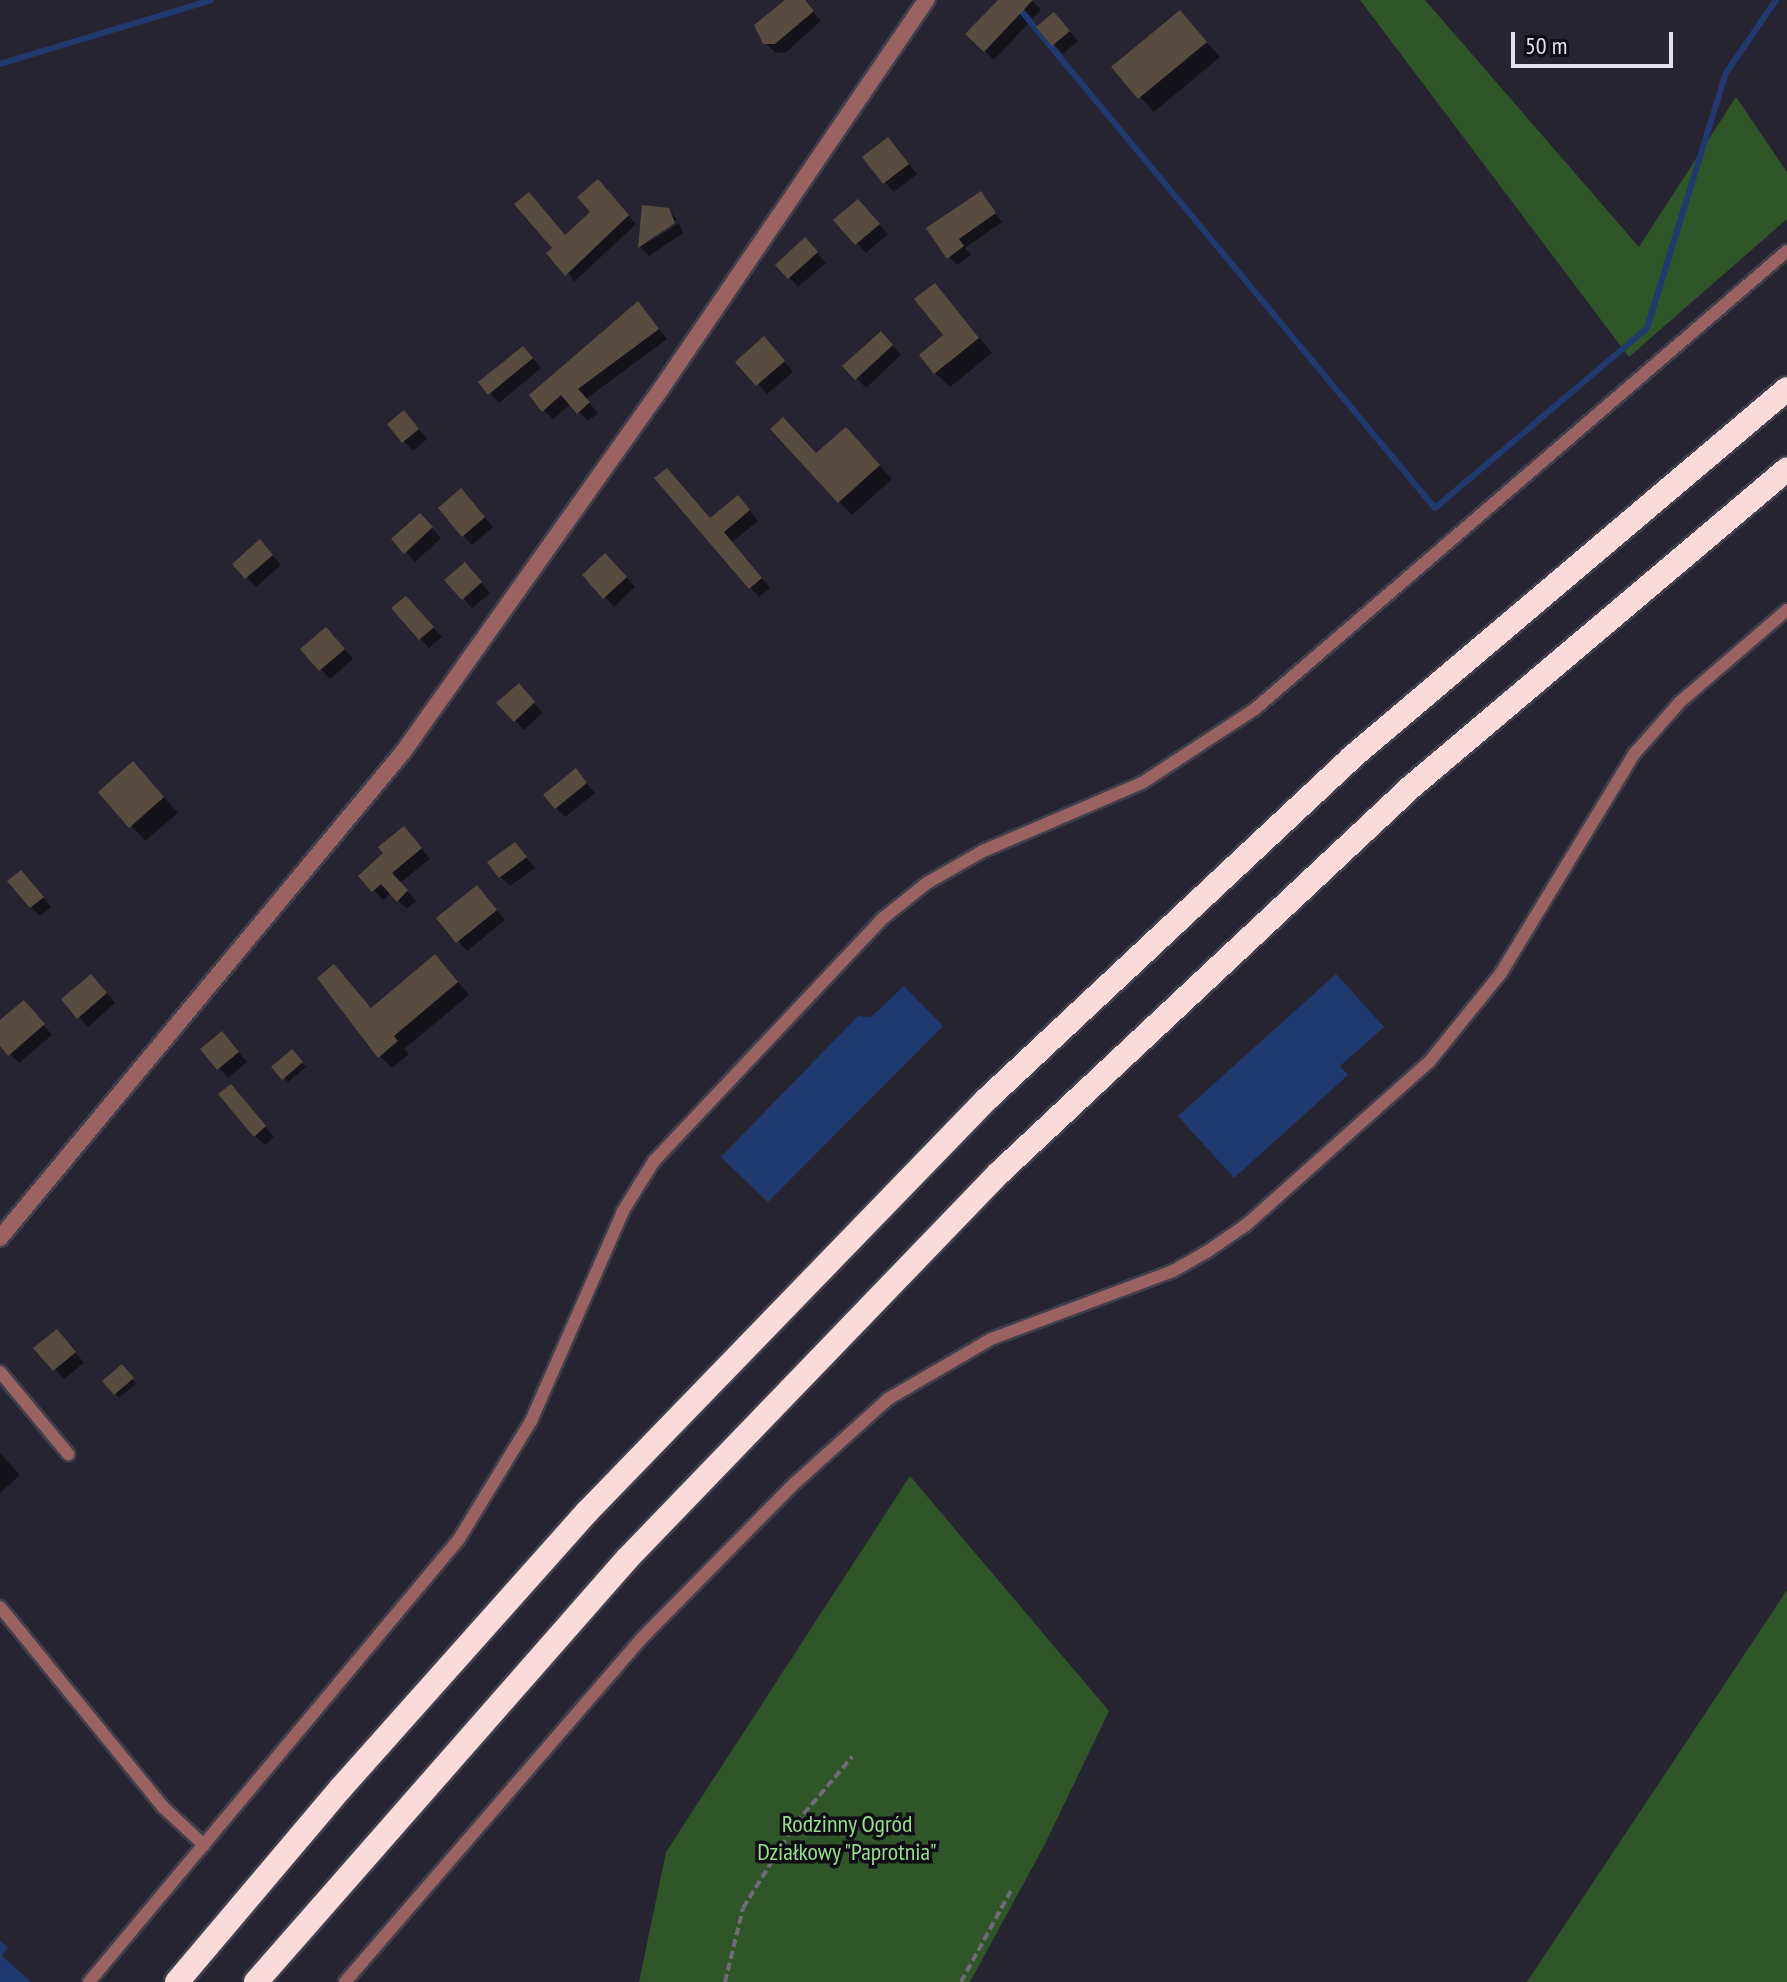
<!DOCTYPE html>
<meta charset="utf-8">
<style>
body{margin:0}
#map{position:relative;width:1787px;height:1982px;overflow:hidden;background:#272431;font-family:"PT Sans Narrow",sans-serif}
div>[style]{position:absolute}
.green>*{inset:0;background:#2f5529}
.water>*{inset:0;background:#203a6f}
.shadow>*{inset:0;background:#0007}
.stream>*{height:6px;margin:-3px;padding:0 3px;transform-origin:3px;border-radius:3px;background:#203a6f}
.building>*{inset:0;background:#584c40}
.path>*{height:4px;margin-top:-2px;transform-origin:0;background:repeating-linear-gradient(90deg,#6e6c77 0 8px,transparent 0 12px)}
.roads{filter:drop-shadow(2px 0 #413f4b) drop-shadow(-2px 0 #413f4b) drop-shadow(0 2px #413f4b) drop-shadow(0 -2px #413f4b)}
.service>*{height:12px;margin:-6px;padding:0 6px;transform-origin:6px;border-radius:6px;background:#9a6362}
.tertiary>*{height:16px;margin:-8px;padding:0 8px;transform-origin:8px;border-radius:8px;background:#9a6362}
.motorway>*{height:24px;margin:-12px;padding:0 12px;transform-origin:12px;border-radius:12px;background:#f8dbda}
span{translate:-50% -50%;white-space:nowrap;text-align:center;line-height:1.15;-webkit-text-stroke:7px #0f0e14;paint-order:stroke}
.park-label{font-size:24px;color:#99dd8e}
.scale{position:absolute;left:1511px;top:32px;width:162px;height:36px;box-sizing:border-box;border:4px solid #e3e2eb;border-top:0;padding-left:10px;font-size:24px;line-height:28px;white-space:nowrap;color:#e3e2eb;-webkit-text-stroke:6px #0f0e14;paint-order:stroke}
</style>
<div id="map">
<div class="green">
<i style="clip-path:polygon(1360px 0,1425px 0,1639px 247px,1736px 97px,1787px 172px,1787px 219px,1629px 357px)"></i>
<i style="clip-path:polygon(910px 1476px,1109px 1711px,1044px 1846px,970px 1982px,639px 1982px,666px 1852px)"></i>
<i style="clip-path:polygon(1787px 1590px,1787px 1982px,1527px 1982px)"></i>
</div>
<div class="water">
<i style="clip-path:polygon(1336px 974px,1384px 1027px,1340px 1066px,1348px 1075px,1234px 1178px,1178px 1116px)"></i>
<i style="clip-path:polygon(904px 986px,943px 1026px,768px 1202px,721px 1157px,858px 1016px,871px 1017px)"></i>
<i style="clip-path:polygon(0 1941px,8px 1947px,2px 1956px,31px 1982px,0 1982px)"></i>
</div>
<div class="shadow">
<i style="clip-path:polygon(790px 0,803px 0,821px 21px,785px 53px,775px 52px,765px 43px)"></i>
<i style="clip-path:polygon(1010px 0,1032px 0,1041px 10px,994px 60px,968px 34px)"></i>
<i style="clip-path:polygon(1180px 13px,1220px 57px,1154px 112px,1114px 68px)"></i>
<i style="clip-path:polygon(1063px 24px,1078px 41px,1063px 54px,1054px 44px)"></i>
<i style="clip-path:polygon(897px 149px,917px 174px,894px 192px,885px 182px)"></i>
<i style="clip-path:polygon(605px 189px,636px 224px,574px 282px,555px 248px,592px 213px)"></i>
<i style="clip-path:polygon(981px 194px,1002px 222px,965px 248px,971px 255px,957px 265px,949px 257px)"></i>
<i style="clip-path:polygon(643px 208px,668px 210px,677px 219px,648px 243px,679px 223px,683px 233px,649px 256px,640px 247px)"></i>
<i style="clip-path:polygon(867px 211px,888px 234px,866px 253px,836px 220px)"></i>
<i style="clip-path:polygon(805px 240px,826px 263px,798px 287px,777px 265px)"></i>
<i style="clip-path:polygon(935px 285px,992px 353px,950px 387px,935px 373px,946px 336px)"></i>
<i style="clip-path:polygon(638px 303px,667px 339px,586px 399px,598px 413px,588px 421px,571px 404px,553px 419px,544px 410px)"></i>
<i style="clip-path:polygon(881px 334px,901px 355px,866px 388px,845px 366px)"></i>
<i style="clip-path:polygon(773px 348px,793px 372px,767px 394px,738px 362px)"></i>
<i style="clip-path:polygon(532px 358px,541px 368px,499px 403px,481px 382px)"></i>
<i style="clip-path:polygon(413px 422px,427px 439px,413px 451px,403px 441px)"></i>
<i style="clip-path:polygon(859px 443px,892px 479px,852px 515px,839px 502px,817px 455px)"></i>
<i style="clip-path:polygon(657px 478px,711px 520px,747px 507px,758px 521px,732px 542px,770px 588px,759px 597px)"></i>
<i style="clip-path:polygon(470px 500px,493px 527px,472px 545px,463px 535px)"></i>
<i style="clip-path:polygon(420px 515px,441px 538px,415px 562px,406px 552px)"></i>
<i style="clip-path:polygon(269px 551px,281px 565px,256px 587px,234px 564px)"></i>
<i style="clip-path:polygon(615px 565px,635px 587px,614px 607px,605px 597px)"></i>
<i style="clip-path:polygon(474px 574px,490px 593px,472px 608px,447px 580px)"></i>
<i style="clip-path:polygon(415px 608px,442px 637px,429px 648px,420px 638px)"></i>
<i style="clip-path:polygon(335px 638px,353px 659px,330px 679px,321px 669px)"></i>
<i style="clip-path:polygon(528px 695px,543px 713px,524px 730px,499px 703px)"></i>
<i style="clip-path:polygon(576px 771px,595px 793px,565px 817px,556px 808px)"></i>
<i style="clip-path:polygon(147px 778px,178px 813px,145px 841px,101px 792px)"></i>
<i style="clip-path:polygon(413px 838px,430px 859px,400px 883px,416px 901px,407px 909px,391px 893px,383px 900px,361px 876px)"></i>
<i style="clip-path:polygon(515px 844px,535px 868px,510px 886px,501px 877px)"></i>
<i style="clip-path:polygon(30px 882px,51px 907px,40px 916px,31px 907px)"></i>
<i style="clip-path:polygon(486px 897px,505px 920px,467px 951px,458px 941px)"></i>
<i style="clip-path:polygon(334px 966px,372px 1010px,447px 969px,469px 995px,404px 1049px,409px 1054px,392px 1068px,380px 1056px)"></i>
<i style="clip-path:polygon(100px 985px,115px 1003px,88px 1027px,79px 1017px)"></i>
<i style="clip-path:polygon(33px 1012px,52px 1035px,19px 1063px,0 1043px,0 1023px)"></i>
<i style="clip-path:polygon(222px 1033px,247px 1062px,228px 1078px,203px 1049px)"></i>
<i style="clip-path:polygon(292px 1052px,306px 1067px,288px 1082px,274px 1067px)"></i>
<i style="clip-path:polygon(240px 1096px,274px 1137px,265px 1145px,255px 1136px)"></i>
<i style="clip-path:polygon(66px 1341px,84px 1363px,64px 1379px,36px 1348px)"></i>
<i style="clip-path:polygon(122px 1367px,136px 1384px,119px 1398px,104px 1381px)"></i>
<i style="clip-path:polygon(0 1453px,20px 1475px,0 1493px)"></i>
</div>
<div class="stream">
<i style="left:1012px;top:0;width:661px;rotate:50.22deg"></i>
<i style="left:1435px;top:508px;width:278px;rotate:-40.3deg"></i>
<i style="left:1647px;top:328px;width:267px;rotate:-72.8deg"></i>
<i style="left:1726px;top:73px;width:88px;rotate:-55.6deg"></i>
<i style="left:0;top:64px;width:221px;rotate:-16.8deg"></i>
</div>
<div class="building">
<i style="clip-path:polygon(785px 0,805px 0,814px 11px,775px 44px,763px 44px,754px 25px)"></i>
<i style="clip-path:polygon(998px 0,1033px 0,984px 52px,965px 34px)"></i>
<i style="clip-path:polygon(1180px 10px,1207px 42px,1138px 99px,1111px 67px)"></i>
<i style="clip-path:polygon(1054px 12px,1070px 31px,1052px 46px,1036px 27px)"></i>
<i style="clip-path:polygon(888px 137px,909px 164px,883px 184px,862px 157px)"></i>
<i style="clip-path:polygon(598px 179px,629px 215px,565px 276px,546px 253px,552px 248px,514px 204px,529px 192px,565px 235px,590px 212px,577px 197px)"></i>
<i style="clip-path:polygon(981px 191px,996px 213px,959px 239px,964px 246px,947px 259px,926px 228px)"></i>
<i style="clip-path:polygon(858px 199px,880px 224px,855px 245px,833px 220px)"></i>
<i style="clip-path:polygon(642px 205px,669px 208px,675px 223px,638px 248px)"></i>
<i style="clip-path:polygon(805px 237px,818px 252px,788px 279px,775px 265px)"></i>
<i style="clip-path:polygon(935px 283px,979px 338px,934px 374px,919px 355px,943px 335px,914px 299px)"></i>
<i style="clip-path:polygon(638px 301px,659px 329px,578px 389px,590px 402px,577px 414px,561px 395px,542px 412px,529px 395px)"></i>
<i style="clip-path:polygon(881px 331px,893px 345px,855px 380px,842px 366px)"></i>
<i style="clip-path:polygon(764px 336px,785px 361px,756px 386px,735px 362px)"></i>
<i style="clip-path:polygon(523px 346px,533px 358px,488px 395px,478px 382px)"></i>
<i style="clip-path:polygon(404px 410px,419px 429px,402px 443px,387px 424px)"></i>
<i style="clip-path:polygon(783px 417px,816px 453px,846px 427px,880px 465px,838px 503px,770px 429px)"></i>
<i style="clip-path:polygon(667px 468px,710px 518px,738px 495px,750px 510px,724px 532px,762px 578px,749px 589px,654px 478px)"></i>
<i style="clip-path:polygon(461px 488px,485px 517px,462px 537px,438px 508px)"></i>
<i style="clip-path:polygon(420px 513px,433px 527px,404px 554px,391px 539px)"></i>
<i style="clip-path:polygon(260px 539px,273px 555px,245px 579px,232px 564px)"></i>
<i style="clip-path:polygon(605px 553px,627px 577px,603px 599px,582px 575px)"></i>
<i style="clip-path:polygon(465px 562px,482px 582px,462px 600px,444px 580px)"></i>
<i style="clip-path:polygon(406px 596px,434px 627px,419px 640px,391px 608px)"></i>
<i style="clip-path:polygon(326px 627px,345px 649px,319px 671px,300px 649px)"></i>
<i style="clip-path:polygon(519px 683px,535px 702px,514px 722px,496px 703px)"></i>
<i style="clip-path:polygon(133px 761px,164px 797px,129px 828px,98px 792px)"></i>
<i style="clip-path:polygon(576px 768px,587px 783px,555px 809px,543px 795px)"></i>
<i style="clip-path:polygon(404px 826px,422px 848px,392px 873px,408px 890px,397px 902px,381px 884px,372px 892px,358px 876px,383px 853px,378px 847px)"></i>
<i style="clip-path:polygon(515px 842px,527px 857px,499px 878px,487px 862px)"></i>
<i style="clip-path:polygon(21px 870px,44px 897px,30px 908px,7px 881px)"></i>
<i style="clip-path:polygon(477px 885px,497px 910px,456px 943px,436px 918px)"></i>
<i style="clip-path:polygon(435px 954px,458px 982px,394px 1036px,398px 1041px,378px 1058px,317px 978px,334px 964px,371px 1008px)"></i>
<i style="clip-path:polygon(91px 974px,107px 993px,77px 1019px,61px 999px)"></i>
<i style="clip-path:polygon(24px 1000px,45px 1024px,8px 1056px,0 1046px,0 1020px)"></i>
<i style="clip-path:polygon(222px 1031px,239px 1052px,217px 1070px,200px 1049px)"></i>
<i style="clip-path:polygon(292px 1049px,303px 1062px,282px 1080px,271px 1067px)"></i>
<i style="clip-path:polygon(231px 1084px,266px 1126px,254px 1137px,218px 1094px)"></i>
<i style="clip-path:polygon(57px 1329px,76px 1352px,53px 1371px,33px 1348px)"></i>
<i style="clip-path:polygon(122px 1364px,134px 1378px,114px 1395px,102px 1381px)"></i>
</div>
<div class="path">
<i style="left:725px;top:1982px;width:76px;rotate:-76.3deg"></i>
<i style="left:743px;top:1908px;width:100px;rotate:-58.1deg"></i>
<i style="left:796px;top:1823px;width:87px;rotate:-49.7deg"></i>
<i style="left:961px;top:1982px;width:106px;rotate:-61.3deg"></i>
</div>
<div class="roads">
<div class="service">
<i style="left:0;top:1372px;width:107px;rotate:50.3deg"></i>
<i style="left:0;top:1607px;width:258px;rotate:50.8deg"></i>
<i style="left:163px;top:1807px;width:56px;rotate:42.8deg"></i>
<i style="left:89px;top:1982px;width:577px;rotate:-50.13deg"></i>
<i style="left:459px;top:1539px;width:138px;rotate:-58.6deg"></i>
<i style="left:531px;top:1421px;width:229px;rotate:-66.3deg"></i>
<i style="left:623px;top:1211px;width:59px;rotate:-58.2deg"></i>
<i style="left:654px;top:1161px;width:332px;rotate:-46.7deg"></i>
<i style="left:882px;top:919px;width:58px;rotate:-38.7deg"></i>
<i style="left:927px;top:883px;width:64px;rotate:-29.7deg"></i>
<i style="left:983px;top:851px;width:173px;rotate:-23.2deg"></i>
<i style="left:1142px;top:783px;width:135px;rotate:-33.2deg"></i>
<i style="left:1255px;top:709px;width:702px;rotate:-40.73deg"></i>
<i style="left:345px;top:1982px;width:453px;rotate:-49.2deg"></i>
<i style="left:641px;top:1639px;width:219px;rotate:-45.4deg"></i>
<i style="left:795px;top:1483px;width:125px;rotate:-42.1deg"></i>
<i style="left:888px;top:1399px;width:119px;rotate:-30.2deg"></i>
<i style="left:991px;top:1339px;width:194px;rotate:-20.5deg"></i>
<i style="left:1173px;top:1271px;width:40px;rotate:-29.7deg"></i>
<i style="left:1208px;top:1251px;width:46px;rotate:-34.4deg"></i>
<i style="left:1246px;top:1225px;width:245px;rotate:-41.7deg"></i>
<i style="left:1429px;top:1062px;width:114px;rotate:-51deg"></i>
<i style="left:1501px;top:973px;width:258px;rotate:-58.7deg"></i>
<i style="left:1635px;top:753px;width:68px;rotate:-48.6deg"></i>
<i style="left:1680px;top:702px;width:141px;rotate:-40.7deg"></i>
</div>
<div class="tertiary">
<i style="left:0;top:1238px;width:631px;rotate:-50.33deg"></i>
<i style="left:403px;top:752px;width:445px;rotate:-54.6deg"></i>
<i style="left:661px;top:389px;width:471px;rotate:-55.7deg"></i>
</div>
<div class="motorway">
<i style="left:177px;top:1982px;width:254px;rotate:-49.8deg"></i>
<i style="left:341px;top:1788px;width:370px;rotate:-48.3deg"></i>
<i style="left:587px;top:1512px;width:575px;rotate:-45.92deg"></i>
<i style="left:987px;top:1099px;width:499px;rotate:-43.1deg"></i>
<i style="left:1351px;top:758px;width:571px;rotate:-40.24deg"></i>
<i style="left:256px;top:1982px;width:563px;rotate:-48.75deg"></i>
<i style="left:627px;top:1559px;width:536px;rotate:-46.06deg"></i>
<i style="left:999px;top:1173px;width:565px;rotate:-43.13deg"></i>
<i style="left:1411px;top:787px;width:492px;rotate:-40.2deg"></i>
</div>
</div>
<div class="park-label">
<span style="left:847px;top:1838px">Rodzinny Ogród<br>Działkowy "Paprotnia"</span>
</div>
<div class="scale">50 m</div>
</div>
